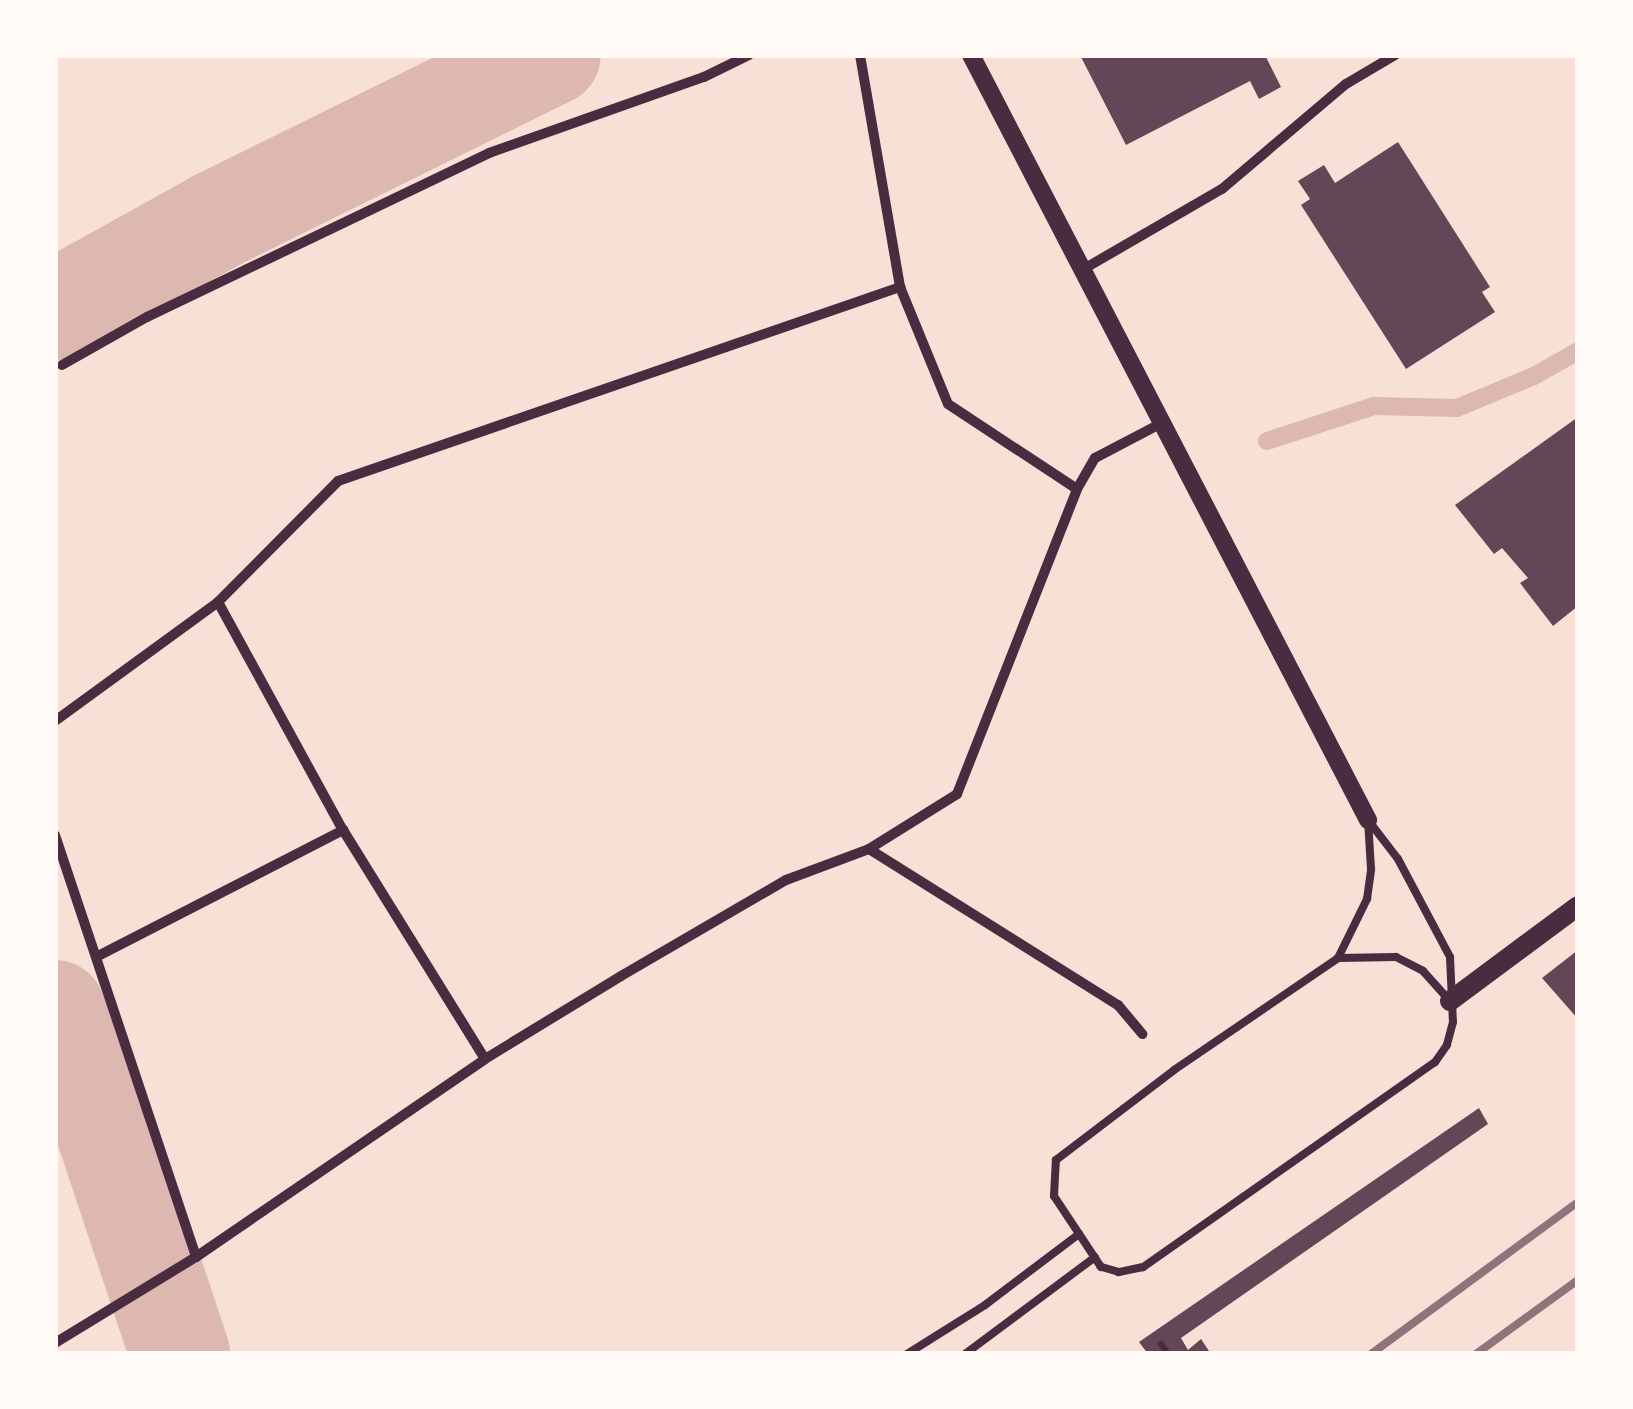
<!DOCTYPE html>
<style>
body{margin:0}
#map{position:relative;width:1633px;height:1409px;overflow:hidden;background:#f7e1d7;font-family:"Source Serif 4",serif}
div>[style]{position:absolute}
.stream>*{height:18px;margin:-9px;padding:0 9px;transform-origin:9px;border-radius:9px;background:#dcb8b0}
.river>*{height:100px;margin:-50px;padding:0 50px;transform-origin:50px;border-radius:50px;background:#dcb8b0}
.building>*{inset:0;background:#644757}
.path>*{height:6px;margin:-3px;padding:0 3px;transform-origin:3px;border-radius:3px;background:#4a2c40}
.service>*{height:8px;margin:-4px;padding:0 4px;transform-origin:4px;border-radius:4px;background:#4a2c40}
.minor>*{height:10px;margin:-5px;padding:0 5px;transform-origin:5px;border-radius:5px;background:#4a2c40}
.tertiary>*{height:18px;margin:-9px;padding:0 9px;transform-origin:9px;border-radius:9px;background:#4a2c40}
.secondary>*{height:20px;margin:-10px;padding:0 10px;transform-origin:10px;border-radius:10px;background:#4a2c40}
.rail>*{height:8px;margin:-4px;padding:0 4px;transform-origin:4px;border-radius:4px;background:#8f747c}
span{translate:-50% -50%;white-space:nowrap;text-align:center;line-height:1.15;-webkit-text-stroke:10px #fffaf5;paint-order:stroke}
.frame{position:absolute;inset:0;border:58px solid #fffaf5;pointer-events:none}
</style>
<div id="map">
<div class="stream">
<i style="left:1267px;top:441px;width:113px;rotate:-18.1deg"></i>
<i style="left:1374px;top:406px;width:83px;rotate:1.4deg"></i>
<i style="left:1457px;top:408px;width:83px;rotate:-22.6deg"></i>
<i style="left:1534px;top:376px;width:51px;rotate:-29.6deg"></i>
</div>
<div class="river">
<i style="left:55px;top:310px;width:188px;rotate:-29deg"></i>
<i style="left:219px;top:219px;width:370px;rotate:-26.3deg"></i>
<i style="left:55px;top:1010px;width:138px;rotate:67.3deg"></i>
<i style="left:108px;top:1137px;width:229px;rotate:71.6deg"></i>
</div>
<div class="building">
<i style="clip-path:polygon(1080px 55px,1265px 55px,1281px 87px,1259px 99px,1250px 81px,1126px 145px)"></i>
<i style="clip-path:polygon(1398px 142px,1490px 287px,1482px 292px,1495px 312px,1406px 369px,1301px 205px,1310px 199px,1298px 181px,1324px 165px,1335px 183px)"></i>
<i style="clip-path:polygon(1578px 417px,1578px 606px,1553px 626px,1520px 583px,1528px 578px,1502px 548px,1494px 554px,1455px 505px)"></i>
<i style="clip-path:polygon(1578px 950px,1578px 1019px,1542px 978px)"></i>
<i style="clip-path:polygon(1479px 1108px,1488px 1124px,1181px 1338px,1188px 1350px,1201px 1339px,1211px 1354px,1148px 1354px,1139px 1342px)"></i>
</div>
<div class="path">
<i style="left:1161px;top:1344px;width:12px;rotate:55deg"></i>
</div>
<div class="service">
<i style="left:1368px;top:820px;width:49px;rotate:52.4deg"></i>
<i style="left:1398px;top:859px;width:111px;rotate:62deg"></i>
<i style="left:1450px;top:957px;width:65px;rotate:87.4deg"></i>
<i style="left:1453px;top:1022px;width:24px;rotate:105deg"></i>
<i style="left:1447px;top:1045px;width:21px;rotate:125deg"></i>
<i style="left:1435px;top:1062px;width:357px;rotate:144.9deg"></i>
<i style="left:1143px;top:1267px;width:25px;rotate:168deg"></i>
<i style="left:1119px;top:1272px;width:19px;rotate:-164deg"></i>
<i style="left:1101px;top:1267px;width:85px;rotate:-123.5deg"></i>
<i style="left:1054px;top:1196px;width:36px;rotate:-87deg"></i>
<i style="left:1056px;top:1160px;width:148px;rotate:-37.3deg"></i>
<i style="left:1174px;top:1070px;width:199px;rotate:-34.3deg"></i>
<i style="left:1338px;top:958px;width:66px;rotate:-63.8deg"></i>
<i style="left:1367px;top:899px;width:30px;rotate:-82deg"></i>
<i style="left:1371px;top:869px;width:49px;rotate:-93.5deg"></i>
<i style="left:1338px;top:958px;width:58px;rotate:-1deg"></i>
<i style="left:1396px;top:957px;width:30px;rotate:27deg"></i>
<i style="left:1423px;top:971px;width:40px;rotate:48deg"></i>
<i style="left:907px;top:1354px;width:92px;rotate:-32.1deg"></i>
<i style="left:985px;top:1305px;width:118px;rotate:-37.1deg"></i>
<i style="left:965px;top:1354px;width:162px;rotate:-36.7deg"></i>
</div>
<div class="minor">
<i style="left:860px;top:55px;width:235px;rotate:80.2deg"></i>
<i style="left:900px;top:287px;width:126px;rotate:67.7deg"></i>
<i style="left:948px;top:404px;width:154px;rotate:33.4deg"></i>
<i style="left:1082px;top:270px;width:162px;rotate:-30.1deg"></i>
<i style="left:1222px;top:189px;width:162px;rotate:-40.3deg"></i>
<i style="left:1346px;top:84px;width:57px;rotate:-30.6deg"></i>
<i style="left:62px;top:365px;width:98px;rotate:-29.5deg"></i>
<i style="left:147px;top:317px;width:379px;rotate:-25.6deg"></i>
<i style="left:489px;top:153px;width:228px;rotate:-19.5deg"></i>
<i style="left:704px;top:77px;width:50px;rotate:-26.1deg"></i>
<i style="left:218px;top:602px;width:260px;rotate:61.3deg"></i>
<i style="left:343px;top:830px;width:269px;rotate:58.2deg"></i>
<i style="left:55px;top:721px;width:202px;rotate:-36.1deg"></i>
<i style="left:218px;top:602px;width:170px;rotate:-45.2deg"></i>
<i style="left:338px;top:481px;width:595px;rotate:-19.04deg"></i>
<i style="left:55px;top:835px;width:445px;rotate:71.5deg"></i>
<i style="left:869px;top:849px;width:294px;rotate:32.1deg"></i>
<i style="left:1118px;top:1005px;width:38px;rotate:50deg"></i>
<i style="left:98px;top:956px;width:276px;rotate:-27.2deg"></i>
<i style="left:55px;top:1343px;width:165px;rotate:-31.4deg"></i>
<i style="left:196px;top:1257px;width:350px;rotate:-34.4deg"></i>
<i style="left:485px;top:1059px;width:159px;rotate:-31.4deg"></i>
<i style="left:621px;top:976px;width:191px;rotate:-30.2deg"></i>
<i style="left:786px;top:880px;width:89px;rotate:-20.5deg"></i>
<i style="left:869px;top:849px;width:104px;rotate:-32deg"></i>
<i style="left:957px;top:794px;width:328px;rotate:-68.5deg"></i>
<i style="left:1077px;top:489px;width:36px;rotate:-60deg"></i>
<i style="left:1095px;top:458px;width:73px;rotate:-27.6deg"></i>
</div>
<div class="tertiary">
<i style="left:971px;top:55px;width:862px;rotate:62.57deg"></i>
</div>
<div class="secondary">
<i style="left:1450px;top:1001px;width:159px;rotate:-36.6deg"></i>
</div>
<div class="rail">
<i style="left:1371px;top:1354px;width:257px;rotate:-36.3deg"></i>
<i style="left:1476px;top:1354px;width:126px;rotate:-36deg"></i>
</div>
<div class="frame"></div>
</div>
